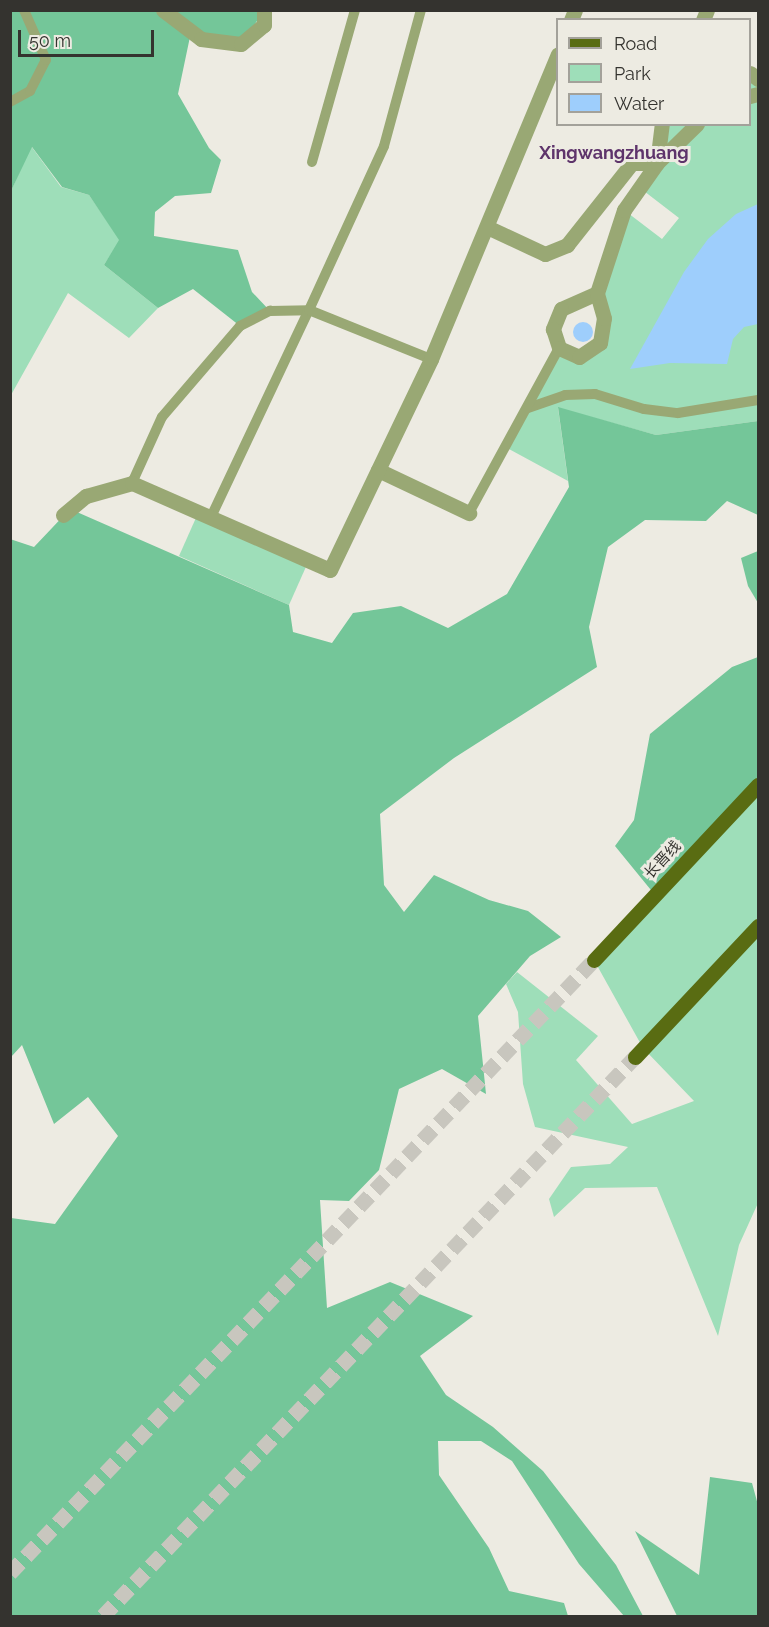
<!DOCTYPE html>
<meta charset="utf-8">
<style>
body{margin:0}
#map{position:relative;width:769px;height:1627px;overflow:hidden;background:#edebe2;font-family:Raleway,"Noto Sans SC",sans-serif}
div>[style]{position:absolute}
.green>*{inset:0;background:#9edeb9}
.forest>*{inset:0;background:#74c699}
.water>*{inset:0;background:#9ecefc}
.round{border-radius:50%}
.primary-tunnel>*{height:15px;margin-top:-7.5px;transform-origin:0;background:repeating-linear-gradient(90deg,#c8c6be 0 15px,transparent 0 23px)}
.lane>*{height:10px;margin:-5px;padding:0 5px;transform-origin:5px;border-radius:5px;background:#99a874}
.street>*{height:15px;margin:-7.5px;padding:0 7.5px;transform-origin:7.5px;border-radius:7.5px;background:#99a874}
.primary>*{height:15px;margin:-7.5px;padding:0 7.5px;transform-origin:7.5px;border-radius:7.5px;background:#596c12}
span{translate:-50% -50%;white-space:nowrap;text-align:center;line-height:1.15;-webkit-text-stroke:6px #edebe2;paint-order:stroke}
.street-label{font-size:15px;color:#34332f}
.quarter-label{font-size:18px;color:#5e346b;font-weight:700}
.frame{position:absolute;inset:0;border:12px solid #34332f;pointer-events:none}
.legend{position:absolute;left:556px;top:18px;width:195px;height:108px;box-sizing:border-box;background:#edebe2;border:2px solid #a3a19a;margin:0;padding:8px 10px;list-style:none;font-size:18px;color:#34332f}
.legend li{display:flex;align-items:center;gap:12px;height:30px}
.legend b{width:30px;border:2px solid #a3a19a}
.scale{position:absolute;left:18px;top:30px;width:136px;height:27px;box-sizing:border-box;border:3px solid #34332f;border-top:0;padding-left:8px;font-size:18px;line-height:21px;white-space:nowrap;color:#34332f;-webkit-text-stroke:4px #edebe2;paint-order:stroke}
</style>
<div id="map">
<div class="green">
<i style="clip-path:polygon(750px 73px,758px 80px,758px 421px,656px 435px,558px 408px,568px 481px,505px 447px,559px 348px,579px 357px,600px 343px,597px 293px,624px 210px,662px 239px,679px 218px,640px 188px,662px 125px,750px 124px)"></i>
<i style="clip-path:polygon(31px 146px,61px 187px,89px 195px,120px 240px,104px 265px,158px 308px,129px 338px,68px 293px,11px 395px,11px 191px)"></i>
<i style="clip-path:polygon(199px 511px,309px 560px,289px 605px,179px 556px)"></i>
<i style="clip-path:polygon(758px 785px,758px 1203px,739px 1245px,718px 1336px,657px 1187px,585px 1188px,554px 1217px,549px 1199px,571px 1167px,610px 1164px,628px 1147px,535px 1127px,523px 1084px,518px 1012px,506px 984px,517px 972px,598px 1036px,576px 1060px,632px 1124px,694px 1101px,643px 1048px,594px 960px)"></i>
</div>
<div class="forest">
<i style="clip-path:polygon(11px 11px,264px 11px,241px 44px,191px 32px,178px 94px,209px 148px,221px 160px,211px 193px,175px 196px,155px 212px,154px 236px,238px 250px,252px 292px,270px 311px,240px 326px,193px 289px,158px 308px,104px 265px,119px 240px,89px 195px,62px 187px,32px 147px,11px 191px)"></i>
<i style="clip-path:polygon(558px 407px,656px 435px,758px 421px,758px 515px,727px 501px,706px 521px,645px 520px,608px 547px,589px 627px,597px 667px,454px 758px,380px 814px,384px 885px,404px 912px,434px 875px,489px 900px,528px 911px,561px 937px,530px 956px,478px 1016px,486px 1094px,442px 1069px,399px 1089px,379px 1170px,349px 1201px,320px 1200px,327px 1308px,390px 1282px,473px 1316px,420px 1356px,446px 1395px,493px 1427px,543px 1471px,616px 1565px,643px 1616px,624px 1616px,579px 1564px,512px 1461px,481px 1441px,438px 1441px,439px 1475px,489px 1548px,509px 1591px,564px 1603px,568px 1616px,11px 1616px,11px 1218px,55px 1224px,118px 1136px,88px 1097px,54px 1124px,22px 1045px,11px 1057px,10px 539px,34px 547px,70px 509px,289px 605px,293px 632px,332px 643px,353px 613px,401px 606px,448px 628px,507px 594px,569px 487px)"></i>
<i style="clip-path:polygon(758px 551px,758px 603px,748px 586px,741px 558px)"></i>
<i style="clip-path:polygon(758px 657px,758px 785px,655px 895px,615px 846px,634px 820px,650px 734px,732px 667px)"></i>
<i style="clip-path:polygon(710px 1477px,752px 1483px,758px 1505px,758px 1616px,677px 1616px,635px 1531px,699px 1575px)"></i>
</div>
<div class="water">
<i style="clip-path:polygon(758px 204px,758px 324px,744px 327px,733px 339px,727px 364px,670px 363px,630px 369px,684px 272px,708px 239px,736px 214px)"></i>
<i class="round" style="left:573px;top:322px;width:20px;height:20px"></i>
</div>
<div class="primary-tunnel">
<i style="left:10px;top:1573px;width:847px;rotate:-46.39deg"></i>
<i style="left:103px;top:1616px;width:772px;rotate:-46.42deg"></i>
</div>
<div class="lane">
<i style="left:10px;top:102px;width:23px;rotate:-29deg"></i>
<i style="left:30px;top:91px;width:35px;rotate:-63deg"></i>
<i style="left:46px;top:60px;width:55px;rotate:-113.7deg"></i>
<i style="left:312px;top:162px;width:158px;rotate:-74.2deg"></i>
<i style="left:528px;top:408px;width:39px;rotate:-19deg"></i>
<i style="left:565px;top:395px;width:30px;rotate:-2deg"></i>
<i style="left:595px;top:394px;width:51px;rotate:17deg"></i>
<i style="left:644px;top:409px;width:34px;rotate:7deg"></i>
<i style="left:678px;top:413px;width:81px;rotate:-9.2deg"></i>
<i style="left:132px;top:483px;width:72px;rotate:-65.6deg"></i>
<i style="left:162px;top:417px;width:120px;rotate:-49.4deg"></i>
<i style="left:240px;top:326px;width:34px;rotate:-27deg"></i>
<i style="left:270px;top:311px;width:39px;rotate:-1deg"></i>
<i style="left:309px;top:310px;width:180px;rotate:-65.4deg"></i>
<i style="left:384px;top:146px;width:141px;rotate:-74.8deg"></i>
<i style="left:469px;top:513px;width:188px;rotate:-61.4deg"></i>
<i style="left:211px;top:517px;width:229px;rotate:-64.7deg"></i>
<i style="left:309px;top:310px;width:131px;rotate:21.9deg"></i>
</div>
<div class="street">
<i style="left:163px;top:10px;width:48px;rotate:37.3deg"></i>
<i style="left:201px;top:39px;width:40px;rotate:7.1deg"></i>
<i style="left:241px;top:44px;width:30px;rotate:-40deg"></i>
<i style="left:264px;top:25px;width:15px;rotate:-90deg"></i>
<i style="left:571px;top:20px;width:11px;rotate:-68deg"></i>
<i style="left:703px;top:20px;width:11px;rotate:-68deg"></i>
<i style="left:750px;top:73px;width:10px;rotate:37deg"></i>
<i style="left:750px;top:96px;width:8px;rotate:-14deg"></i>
<i style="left:487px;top:227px;width:64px;rotate:25deg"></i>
<i style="left:545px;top:254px;width:24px;rotate:-22deg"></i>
<i style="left:567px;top:245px;width:105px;rotate:-51.6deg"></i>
<i style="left:632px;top:163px;width:25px"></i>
<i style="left:657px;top:163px;width:39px;rotate:-83deg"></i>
<i style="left:597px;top:293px;width:39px;rotate:156deg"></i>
<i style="left:561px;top:309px;width:22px;rotate:112deg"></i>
<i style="left:553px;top:329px;width:20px;rotate:72deg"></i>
<i style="left:559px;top:348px;width:22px;rotate:24deg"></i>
<i style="left:579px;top:357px;width:25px;rotate:-34deg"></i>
<i style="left:600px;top:343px;width:25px;rotate:-81deg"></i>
<i style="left:604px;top:318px;width:26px;rotate:-106deg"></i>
<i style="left:597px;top:293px;width:87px;rotate:-72deg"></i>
<i style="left:624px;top:210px;width:57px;rotate:-54.9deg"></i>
<i style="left:657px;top:163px;width:56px;rotate:-44.3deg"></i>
<i style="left:378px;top:470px;width:101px;rotate:25.3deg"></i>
<i style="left:63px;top:515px;width:30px;rotate:-40deg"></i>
<i style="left:86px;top:496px;width:48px;rotate:-15.8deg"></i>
<i style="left:132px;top:483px;width:216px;rotate:23.7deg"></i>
<i style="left:330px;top:570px;width:234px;rotate:-64.4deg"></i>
<i style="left:431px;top:359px;width:330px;rotate:-67.4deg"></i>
</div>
<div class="primary">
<i style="left:594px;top:960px;width:240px;rotate:-46.9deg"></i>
<i style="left:635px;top:1057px;width:180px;rotate:-46.8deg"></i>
</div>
<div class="street-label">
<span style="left:663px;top:860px;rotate:-47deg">长晋线</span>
</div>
<div class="quarter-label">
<span style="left:614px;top:153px">Xingwangzhuang</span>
</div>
<div class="frame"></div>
<ul class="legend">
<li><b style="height:8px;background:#596c12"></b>Road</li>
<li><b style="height:16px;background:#9edeb9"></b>Park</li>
<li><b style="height:16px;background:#9ecefc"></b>Water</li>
</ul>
<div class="scale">50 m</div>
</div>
